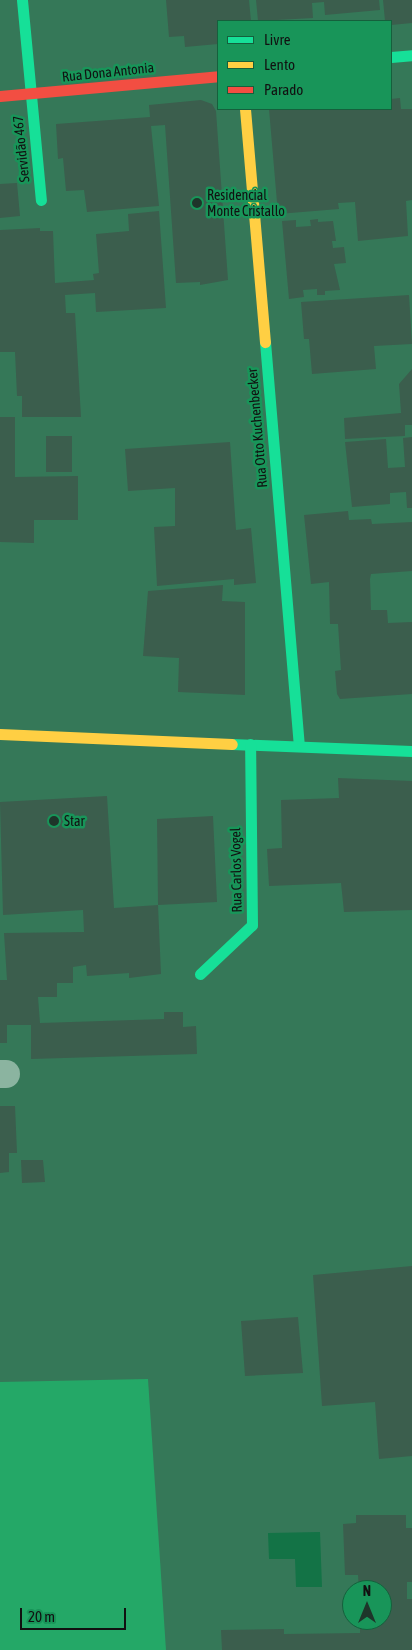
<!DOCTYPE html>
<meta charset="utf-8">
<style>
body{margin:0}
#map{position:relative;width:412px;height:1650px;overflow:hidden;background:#357858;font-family:"Asap Condensed",sans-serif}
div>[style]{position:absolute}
.green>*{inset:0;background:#24a867}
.water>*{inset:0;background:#137346}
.building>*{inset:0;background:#3b5e4d}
.street>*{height:28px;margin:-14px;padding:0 14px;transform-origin:14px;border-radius:14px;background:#8bb4a0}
.fast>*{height:11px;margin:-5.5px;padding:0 5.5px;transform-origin:5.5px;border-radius:5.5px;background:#16e098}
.slow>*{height:11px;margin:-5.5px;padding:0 5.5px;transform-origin:5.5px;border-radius:5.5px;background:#ffcf43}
.jam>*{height:11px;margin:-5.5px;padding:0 5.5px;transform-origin:5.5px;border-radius:5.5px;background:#f24e42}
.dots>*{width:14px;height:14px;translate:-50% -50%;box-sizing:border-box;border:2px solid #189559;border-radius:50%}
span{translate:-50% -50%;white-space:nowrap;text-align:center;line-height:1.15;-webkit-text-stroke:5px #189559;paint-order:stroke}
.street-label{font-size:14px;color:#111}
.poi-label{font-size:14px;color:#111}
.left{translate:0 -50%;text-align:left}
.legend{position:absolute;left:217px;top:20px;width:175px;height:90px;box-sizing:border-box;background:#189559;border:1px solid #15603c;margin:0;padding:6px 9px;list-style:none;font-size:15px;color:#111}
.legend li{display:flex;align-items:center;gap:10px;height:25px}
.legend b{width:25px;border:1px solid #15603c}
.north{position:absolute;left:342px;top:1580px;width:50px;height:50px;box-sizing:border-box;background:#189559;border:1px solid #15603c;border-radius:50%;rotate:0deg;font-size:14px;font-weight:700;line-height:20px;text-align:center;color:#111}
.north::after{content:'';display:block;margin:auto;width:18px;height:22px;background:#1e352a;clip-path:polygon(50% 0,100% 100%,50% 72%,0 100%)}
.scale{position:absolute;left:20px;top:1608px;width:106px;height:22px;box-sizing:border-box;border:2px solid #111;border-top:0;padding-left:6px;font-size:15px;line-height:18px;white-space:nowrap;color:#111;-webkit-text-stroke:4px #189559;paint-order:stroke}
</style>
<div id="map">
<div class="green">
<i style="clip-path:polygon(148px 1379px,166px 1650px,0 1650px,0 1382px)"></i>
</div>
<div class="water">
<i style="clip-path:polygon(320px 1532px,322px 1587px,296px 1587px,295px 1559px,269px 1559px,268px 1533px)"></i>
</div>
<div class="building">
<i style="clip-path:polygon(166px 0,249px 0,251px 21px,218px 21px,218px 44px,185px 47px,184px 36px,169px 37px)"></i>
<i style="clip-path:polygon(256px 0,379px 0,380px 10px,325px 15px,324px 2px,312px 3px,313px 18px,258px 21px)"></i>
<i style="clip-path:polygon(383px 0,412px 0,412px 23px,391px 25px,391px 21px,385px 21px)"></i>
<i style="clip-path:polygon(400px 98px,401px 109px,412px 109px,412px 200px,406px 201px,408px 236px,358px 241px,355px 202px,338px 203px,339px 209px,278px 214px,269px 109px,391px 109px,391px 99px)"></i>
<i style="clip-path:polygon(201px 100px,212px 104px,216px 111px,228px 280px,200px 285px,200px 282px,176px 283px,165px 125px,151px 126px,159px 206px,87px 212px,84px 190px,66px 191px,63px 158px,58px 159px,56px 124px,150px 117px,149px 105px)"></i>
<i style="clip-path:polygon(17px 183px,20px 216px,0 218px,0 184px)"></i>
<i style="clip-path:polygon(159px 211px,166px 308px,96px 312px,95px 293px,65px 295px,66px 313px,75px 313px,81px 417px,22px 417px,22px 396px,17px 396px,15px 352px,0 352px,0 230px,40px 228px,40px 231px,53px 231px,55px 283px,94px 280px,93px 274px,99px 273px,96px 234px,129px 231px,128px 214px)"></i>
<i style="clip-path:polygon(318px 219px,318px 222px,333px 221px,336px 241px,332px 241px,333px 248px,344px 247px,346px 263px,334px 264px,340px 290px,325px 291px,325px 295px,317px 295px,317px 289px,303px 290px,304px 297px,289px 299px,282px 221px,296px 220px,296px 227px,311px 226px,310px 220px)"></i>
<i style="clip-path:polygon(409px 295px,412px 344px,374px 346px,376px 369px,312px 374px,309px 339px,304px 339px,301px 302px)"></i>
<i style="clip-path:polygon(412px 369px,412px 425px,405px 425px,405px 436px,345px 439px,344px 418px,401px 413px,399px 384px)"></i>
<i style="clip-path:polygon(0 417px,15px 417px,15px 477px,78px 476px,78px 520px,34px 520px,34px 543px,0 542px)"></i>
<i style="clip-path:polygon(46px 436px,72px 436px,72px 472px,46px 472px)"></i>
<i style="clip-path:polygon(412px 437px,412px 508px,407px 508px,406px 492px,390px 493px,390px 504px,352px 507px,345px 442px,386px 439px,388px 468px,405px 467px,403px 438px)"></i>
<i style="clip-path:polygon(230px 442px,236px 530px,251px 528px,256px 583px,234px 585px,234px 579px,157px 586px,154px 527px,175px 526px,175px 488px,128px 491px,125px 449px)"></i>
<i style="clip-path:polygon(348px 511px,349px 520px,371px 519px,372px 524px,412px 522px,412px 571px,371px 574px,370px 579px,371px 610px,387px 610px,388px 623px,412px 622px,412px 694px,340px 699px,337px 694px,335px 671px,341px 670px,338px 624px,330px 624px,329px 582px,311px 584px,304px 515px)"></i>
<i style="clip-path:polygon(223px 585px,222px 601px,245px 602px,245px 695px,178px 692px,179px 658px,143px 656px,148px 591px)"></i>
<i style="clip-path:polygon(338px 778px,412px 781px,412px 910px,344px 912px,341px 883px,269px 886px,267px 849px,282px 848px,281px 800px,339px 798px)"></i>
<i style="clip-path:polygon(107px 796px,114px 908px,158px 905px,161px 974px,129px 978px,129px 973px,87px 976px,86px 965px,73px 967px,73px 983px,57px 983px,57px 997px,38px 997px,40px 1023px,164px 1019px,164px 1012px,183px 1012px,183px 1027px,196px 1026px,197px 1054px,31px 1059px,31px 1025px,7px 1025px,7px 1043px,0 1043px,0 980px,7px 980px,4px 933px,84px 932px,83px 910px,3px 915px,0 802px)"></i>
<i style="clip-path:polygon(213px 816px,217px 902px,158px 905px,157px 819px)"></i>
<i style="clip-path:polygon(0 1106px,15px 1106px,17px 1153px,9px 1153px,9px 1172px,0 1173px)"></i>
<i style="clip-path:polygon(21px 1160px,43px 1160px,45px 1182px,22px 1183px)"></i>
<i style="clip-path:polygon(412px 1266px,412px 1456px,379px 1459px,375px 1402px,322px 1406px,313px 1275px)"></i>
<i style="clip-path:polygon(298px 1317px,303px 1373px,245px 1376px,241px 1321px)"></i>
<i style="clip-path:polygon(356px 1515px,406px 1515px,406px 1528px,412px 1528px,412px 1582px,407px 1582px,407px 1599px,412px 1599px,412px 1650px,222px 1650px,221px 1630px,284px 1629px,284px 1634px,360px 1633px,360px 1620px,382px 1620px,382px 1590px,359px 1590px,358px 1575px,345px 1575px,343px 1524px,356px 1523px)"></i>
</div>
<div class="street">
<i style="left:0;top:1074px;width:6px"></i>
</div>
<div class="fast">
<i style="left:22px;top:0;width:201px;rotate:84.6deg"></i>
<i style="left:391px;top:57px;width:21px;rotate:-5deg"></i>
<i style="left:265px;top:342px;width:405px;rotate:85.2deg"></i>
<i style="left:232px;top:744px;width:180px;rotate:2.2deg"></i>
<i style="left:200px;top:974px;width:71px;rotate:-43.3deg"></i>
<i style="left:252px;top:925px;width:181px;rotate:-90.6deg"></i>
</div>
<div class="slow">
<i style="left:245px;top:109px;width:234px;rotate:85.1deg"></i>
<i style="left:0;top:734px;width:232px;rotate:2.5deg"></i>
</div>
<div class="jam">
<i style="left:0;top:96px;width:219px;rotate:-5.2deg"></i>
</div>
<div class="dots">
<i style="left:197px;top:203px;background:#1e352a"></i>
<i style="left:54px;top:821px;background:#1e352a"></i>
</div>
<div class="street-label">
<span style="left:108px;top:72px;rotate:-6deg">Rua Dona Antonia</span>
<span style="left:21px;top:149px;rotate:-96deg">Servidão 467</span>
<span style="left:257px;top:428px;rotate:-95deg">Rua Otto Kuchenbecker</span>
<span style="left:236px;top:870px;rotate:-91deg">Rua Carlos Vogel</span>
</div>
<div class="poi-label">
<span class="left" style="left:207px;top:203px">Residencial<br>Monte Cristallo</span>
<span class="left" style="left:64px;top:821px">Star</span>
</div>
<ul class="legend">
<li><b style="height:6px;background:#16e098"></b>Livre</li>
<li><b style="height:6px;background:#ffcf43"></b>Lento</li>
<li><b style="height:6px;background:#f24e42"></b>Parado</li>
</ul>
<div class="north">N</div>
<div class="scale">20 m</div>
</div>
